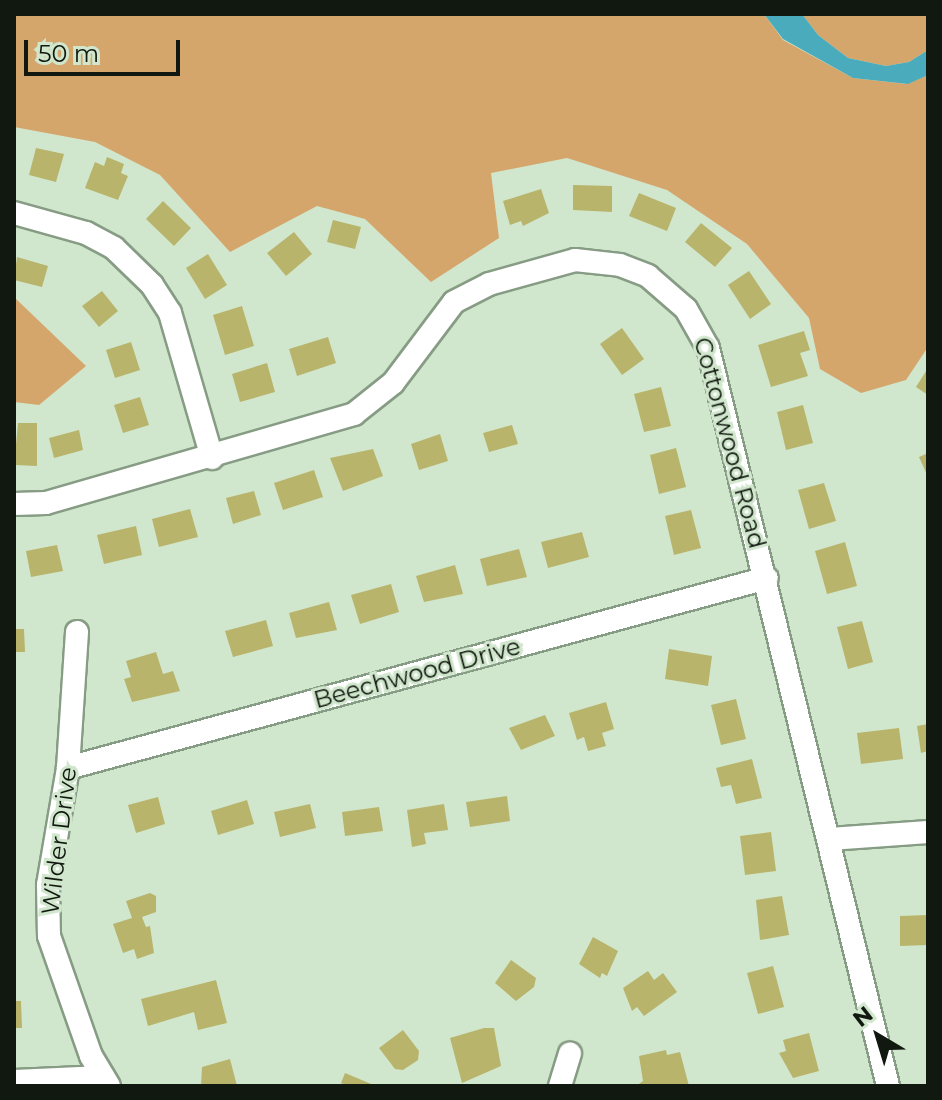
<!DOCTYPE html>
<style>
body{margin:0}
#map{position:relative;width:942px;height:1100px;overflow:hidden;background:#d1e7cd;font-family:Montserrat,sans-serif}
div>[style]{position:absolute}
.forest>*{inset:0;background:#d5a66b}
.water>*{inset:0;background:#49abbc}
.building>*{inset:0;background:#b8b46c}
.roads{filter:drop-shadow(2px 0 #879c84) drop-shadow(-2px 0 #879c84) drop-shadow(0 2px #879c84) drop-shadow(0 -2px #879c84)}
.street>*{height:22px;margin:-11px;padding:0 11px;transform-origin:11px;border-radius:11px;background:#fff}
span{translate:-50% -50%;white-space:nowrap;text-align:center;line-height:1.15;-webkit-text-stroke:6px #d1e7cd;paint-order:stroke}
.street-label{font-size:24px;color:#11180f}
.frame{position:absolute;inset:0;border:16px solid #11180f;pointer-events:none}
.north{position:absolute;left:838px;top:996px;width:80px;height:80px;-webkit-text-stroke:6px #d1e7cd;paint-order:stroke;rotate:322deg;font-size:22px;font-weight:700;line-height:32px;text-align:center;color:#11180f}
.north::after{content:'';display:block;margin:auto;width:28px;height:36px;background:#11180f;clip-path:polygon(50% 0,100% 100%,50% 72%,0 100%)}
.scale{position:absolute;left:24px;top:40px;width:156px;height:36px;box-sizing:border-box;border:4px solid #11180f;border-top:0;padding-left:10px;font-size:24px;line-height:28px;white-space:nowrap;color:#11180f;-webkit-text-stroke:6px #d1e7cd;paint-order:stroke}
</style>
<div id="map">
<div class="forest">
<i style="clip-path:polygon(14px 14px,764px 14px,783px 40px,853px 78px,907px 84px,928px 75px,928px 347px,906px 380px,861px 393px,820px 369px,809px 318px,747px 244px,667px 190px,567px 158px,491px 173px,499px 238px,431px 282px,365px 219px,317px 206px,230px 252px,160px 175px,95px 142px,14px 127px)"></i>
<i style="clip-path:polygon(802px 14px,928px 14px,928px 50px,909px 62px,886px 66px,848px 58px,818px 35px)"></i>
<i style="clip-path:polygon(14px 297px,86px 366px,39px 405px,14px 402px)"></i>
</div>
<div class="water">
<i style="clip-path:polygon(764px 14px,802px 14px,818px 35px,848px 58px,886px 66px,909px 62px,928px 50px,928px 75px,908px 84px,853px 78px,783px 39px)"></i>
</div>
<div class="building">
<i style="clip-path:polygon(36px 148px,64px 154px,56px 182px,29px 175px)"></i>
<i style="clip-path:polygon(107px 157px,124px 164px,121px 173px,128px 176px,118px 200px,85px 188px,95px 162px,104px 166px)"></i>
<i style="clip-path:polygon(573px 185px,612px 186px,612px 212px,573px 210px)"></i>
<i style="clip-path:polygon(541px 189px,549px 213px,523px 226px,521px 221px,510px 225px,503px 201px)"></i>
<i style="clip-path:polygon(639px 193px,676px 208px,667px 231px,629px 216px)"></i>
<i style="clip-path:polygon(163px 201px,191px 228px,174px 246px,146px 219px)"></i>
<i style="clip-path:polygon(333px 220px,361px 227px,355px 249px,327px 242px)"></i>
<i style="clip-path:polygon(701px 223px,732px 248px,715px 267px,685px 242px)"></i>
<i style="clip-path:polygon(294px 232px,312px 254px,286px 276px,267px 253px)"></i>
<i style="clip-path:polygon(208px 254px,227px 285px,205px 299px,186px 268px)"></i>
<i style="clip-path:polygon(17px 257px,48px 266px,42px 287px,14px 280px)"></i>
<i style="clip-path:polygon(749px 271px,771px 304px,750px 319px,728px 285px)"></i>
<i style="clip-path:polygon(102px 291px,118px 311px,99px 327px,82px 306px)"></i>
<i style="clip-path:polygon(242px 306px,254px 346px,225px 355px,213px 315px)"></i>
<i style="clip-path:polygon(622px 328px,644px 359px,622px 375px,600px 344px)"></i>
<i style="clip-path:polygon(804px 331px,810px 350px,800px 353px,808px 376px,771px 387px,758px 345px)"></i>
<i style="clip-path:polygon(328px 337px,336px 363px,297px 376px,289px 349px)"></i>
<i style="clip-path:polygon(131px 342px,140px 370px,115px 378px,106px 350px)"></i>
<i style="clip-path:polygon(267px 363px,275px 392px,240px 402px,232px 374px)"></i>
<i style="clip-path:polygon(928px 368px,928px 395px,916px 387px)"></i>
<i style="clip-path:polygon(661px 387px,671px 426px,644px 432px,634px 394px)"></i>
<i style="clip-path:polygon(140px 397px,149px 425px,123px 433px,114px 405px)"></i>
<i style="clip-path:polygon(803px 405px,813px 443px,786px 450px,777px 412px)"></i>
<i style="clip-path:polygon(18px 423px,37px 423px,37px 466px,14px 465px)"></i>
<i style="clip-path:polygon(512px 425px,518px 444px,489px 452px,483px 433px)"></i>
<i style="clip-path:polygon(79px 430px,83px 450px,54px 458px,49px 438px)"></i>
<i style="clip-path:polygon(440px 434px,448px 461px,419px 470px,411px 444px)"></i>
<i style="clip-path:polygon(676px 448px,686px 487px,659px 494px,650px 455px)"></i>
<i style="clip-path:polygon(373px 449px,383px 476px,343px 491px,330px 458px)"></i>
<i style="clip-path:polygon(928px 453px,928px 477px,919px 457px)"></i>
<i style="clip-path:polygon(314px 470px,323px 497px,283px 510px,274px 483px)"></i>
<i style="clip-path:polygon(824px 483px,836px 521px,809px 529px,798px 490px)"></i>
<i style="clip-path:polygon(254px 491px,261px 515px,233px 524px,226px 498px)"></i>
<i style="clip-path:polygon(190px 509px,198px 537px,159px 547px,152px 519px)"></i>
<i style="clip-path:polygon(691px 510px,701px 548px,674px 555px,665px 516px)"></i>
<i style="clip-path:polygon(136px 526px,142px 555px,104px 564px,97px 535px)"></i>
<i style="clip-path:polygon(582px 532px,589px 557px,548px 568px,541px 542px)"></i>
<i style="clip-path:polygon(845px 542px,857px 586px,827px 594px,815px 551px)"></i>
<i style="clip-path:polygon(57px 545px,63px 571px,31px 577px,26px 551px)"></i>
<i style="clip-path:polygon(519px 549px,527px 577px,487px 586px,480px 559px)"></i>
<i style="clip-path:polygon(455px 565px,463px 594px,424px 602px,416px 576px)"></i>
<i style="clip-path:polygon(391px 584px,399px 612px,360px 624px,351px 595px)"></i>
<i style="clip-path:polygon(329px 602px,337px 630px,296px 638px,289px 613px)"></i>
<i style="clip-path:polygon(266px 620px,273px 646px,233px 657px,225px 631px)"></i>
<i style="clip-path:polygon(862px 621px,873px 662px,848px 669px,837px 627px)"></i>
<i style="clip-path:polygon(14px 629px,24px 629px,25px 652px,14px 652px)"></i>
<i style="clip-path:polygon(669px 649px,712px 656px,708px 686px,665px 679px)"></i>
<i style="clip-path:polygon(156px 652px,163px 674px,173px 671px,180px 691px,132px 702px,124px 679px,131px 677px,126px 661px)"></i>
<i style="clip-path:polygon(736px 699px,746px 739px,721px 745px,711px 705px)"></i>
<i style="clip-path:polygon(606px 702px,614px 729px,602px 733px,606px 746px,588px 751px,584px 737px,577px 740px,569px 713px)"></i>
<i style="clip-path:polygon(545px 715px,555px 736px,521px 750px,509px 728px)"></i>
<i style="clip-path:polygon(928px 724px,928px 751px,921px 753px,917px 726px)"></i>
<i style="clip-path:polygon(899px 728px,903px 759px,861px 764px,857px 733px)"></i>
<i style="clip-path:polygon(752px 759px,762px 798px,736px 804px,731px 785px,721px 787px,716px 768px)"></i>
<i style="clip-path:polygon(507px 796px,510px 821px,470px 827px,466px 802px)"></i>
<i style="clip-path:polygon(158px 797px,165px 824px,136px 833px,128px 805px)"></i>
<i style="clip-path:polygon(247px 800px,254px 824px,218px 835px,211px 811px)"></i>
<i style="clip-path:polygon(310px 804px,316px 828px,280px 837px,274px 812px)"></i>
<i style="clip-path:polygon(444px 804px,448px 830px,424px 833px,426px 844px,412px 847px,407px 810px)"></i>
<i style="clip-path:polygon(379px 807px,383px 831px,345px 836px,342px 812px)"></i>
<i style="clip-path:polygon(771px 832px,776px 871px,745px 875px,740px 836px)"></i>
<i style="clip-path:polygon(150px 893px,156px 896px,156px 912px,142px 917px,146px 927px,150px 926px,154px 953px,137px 959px,134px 949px,123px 953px,113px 924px,132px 918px,126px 901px)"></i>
<i style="clip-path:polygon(782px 896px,789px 935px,760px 940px,756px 900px)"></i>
<i style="clip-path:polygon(928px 915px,928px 945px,900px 946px,900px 916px)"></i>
<i style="clip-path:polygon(593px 937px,618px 951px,607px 976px,602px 973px,600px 978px,579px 964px)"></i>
<i style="clip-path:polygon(511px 960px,536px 978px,534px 987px,516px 1001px,495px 983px)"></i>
<i style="clip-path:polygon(773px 966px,784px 1007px,758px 1014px,747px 973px)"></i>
<i style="clip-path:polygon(648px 971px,654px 980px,663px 973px,677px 992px,644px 1016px,637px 1007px,632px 1011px,623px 988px)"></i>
<i style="clip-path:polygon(216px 980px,227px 1023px,198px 1030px,194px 1012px,148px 1026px,141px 999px)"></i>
<i style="clip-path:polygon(14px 1001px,21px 1001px,22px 1028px,14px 1028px)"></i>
<i style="clip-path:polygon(484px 1028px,494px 1028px,501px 1066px,462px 1083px,450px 1038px)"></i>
<i style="clip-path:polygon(403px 1030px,419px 1051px,418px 1060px,403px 1070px,395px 1069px,379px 1048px)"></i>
<i style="clip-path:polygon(809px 1033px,819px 1071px,793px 1078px,779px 1053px,786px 1051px,783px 1040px)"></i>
<i style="clip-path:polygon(666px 1050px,667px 1055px,680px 1052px,689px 1086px,636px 1086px,643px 1081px,639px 1056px)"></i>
<i style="clip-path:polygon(230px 1059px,237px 1086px,201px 1086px,202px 1067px)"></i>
<i style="clip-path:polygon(345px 1073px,376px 1086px,347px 1086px,341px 1083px)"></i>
</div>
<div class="roads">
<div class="street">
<i style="left:14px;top:213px;width:75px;rotate:15.5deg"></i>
<i style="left:86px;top:233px;width:32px;rotate:28deg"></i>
<i style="left:114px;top:248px;width:53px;rotate:44.2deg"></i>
<i style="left:152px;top:285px;width:33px;rotate:57deg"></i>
<i style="left:170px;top:313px;width:151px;rotate:73.8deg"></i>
<i style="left:14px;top:504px;width:32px;rotate:-2deg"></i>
<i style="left:46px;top:503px;width:321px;rotate:-16.1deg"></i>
<i style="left:354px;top:414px;width:50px;rotate:-38.5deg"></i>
<i style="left:393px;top:383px;width:101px;rotate:-53deg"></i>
<i style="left:454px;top:302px;width:39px;rotate:-27deg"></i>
<i style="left:489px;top:284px;width:89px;rotate:-15.6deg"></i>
<i style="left:575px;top:260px;width:45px;rotate:6.3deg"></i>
<i style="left:620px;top:265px;width:30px;rotate:21deg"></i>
<i style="left:648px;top:276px;width:50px;rotate:41deg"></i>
<i style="left:686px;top:309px;width:45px;rotate:60.6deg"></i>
<i style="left:708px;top:348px;width:760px;rotate:76.29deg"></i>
<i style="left:77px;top:632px;width:136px;rotate:93.8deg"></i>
<i style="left:68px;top:768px;width:119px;rotate:99.7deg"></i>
<i style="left:48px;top:885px;width:51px;rotate:88.9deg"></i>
<i style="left:49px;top:936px;width:127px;rotate:70.7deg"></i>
<i style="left:91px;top:1056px;width:35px;rotate:59deg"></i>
<i style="left:68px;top:768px;width:724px;rotate:-15.21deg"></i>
<i style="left:830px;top:839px;width:98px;rotate:-4.1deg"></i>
<i style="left:14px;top:1081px;width:89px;rotate:-2.6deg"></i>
<i style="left:560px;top:1086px;width:34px;rotate:-73deg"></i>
</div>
</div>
<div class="street-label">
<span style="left:730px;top:443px;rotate:75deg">Cottonwood Road</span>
<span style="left:417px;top:673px;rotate:-15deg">Beechwood Drive</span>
<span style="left:59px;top:841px;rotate:-83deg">Wilder Drive</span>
</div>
<div class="frame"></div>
<div class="north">N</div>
<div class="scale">50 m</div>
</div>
